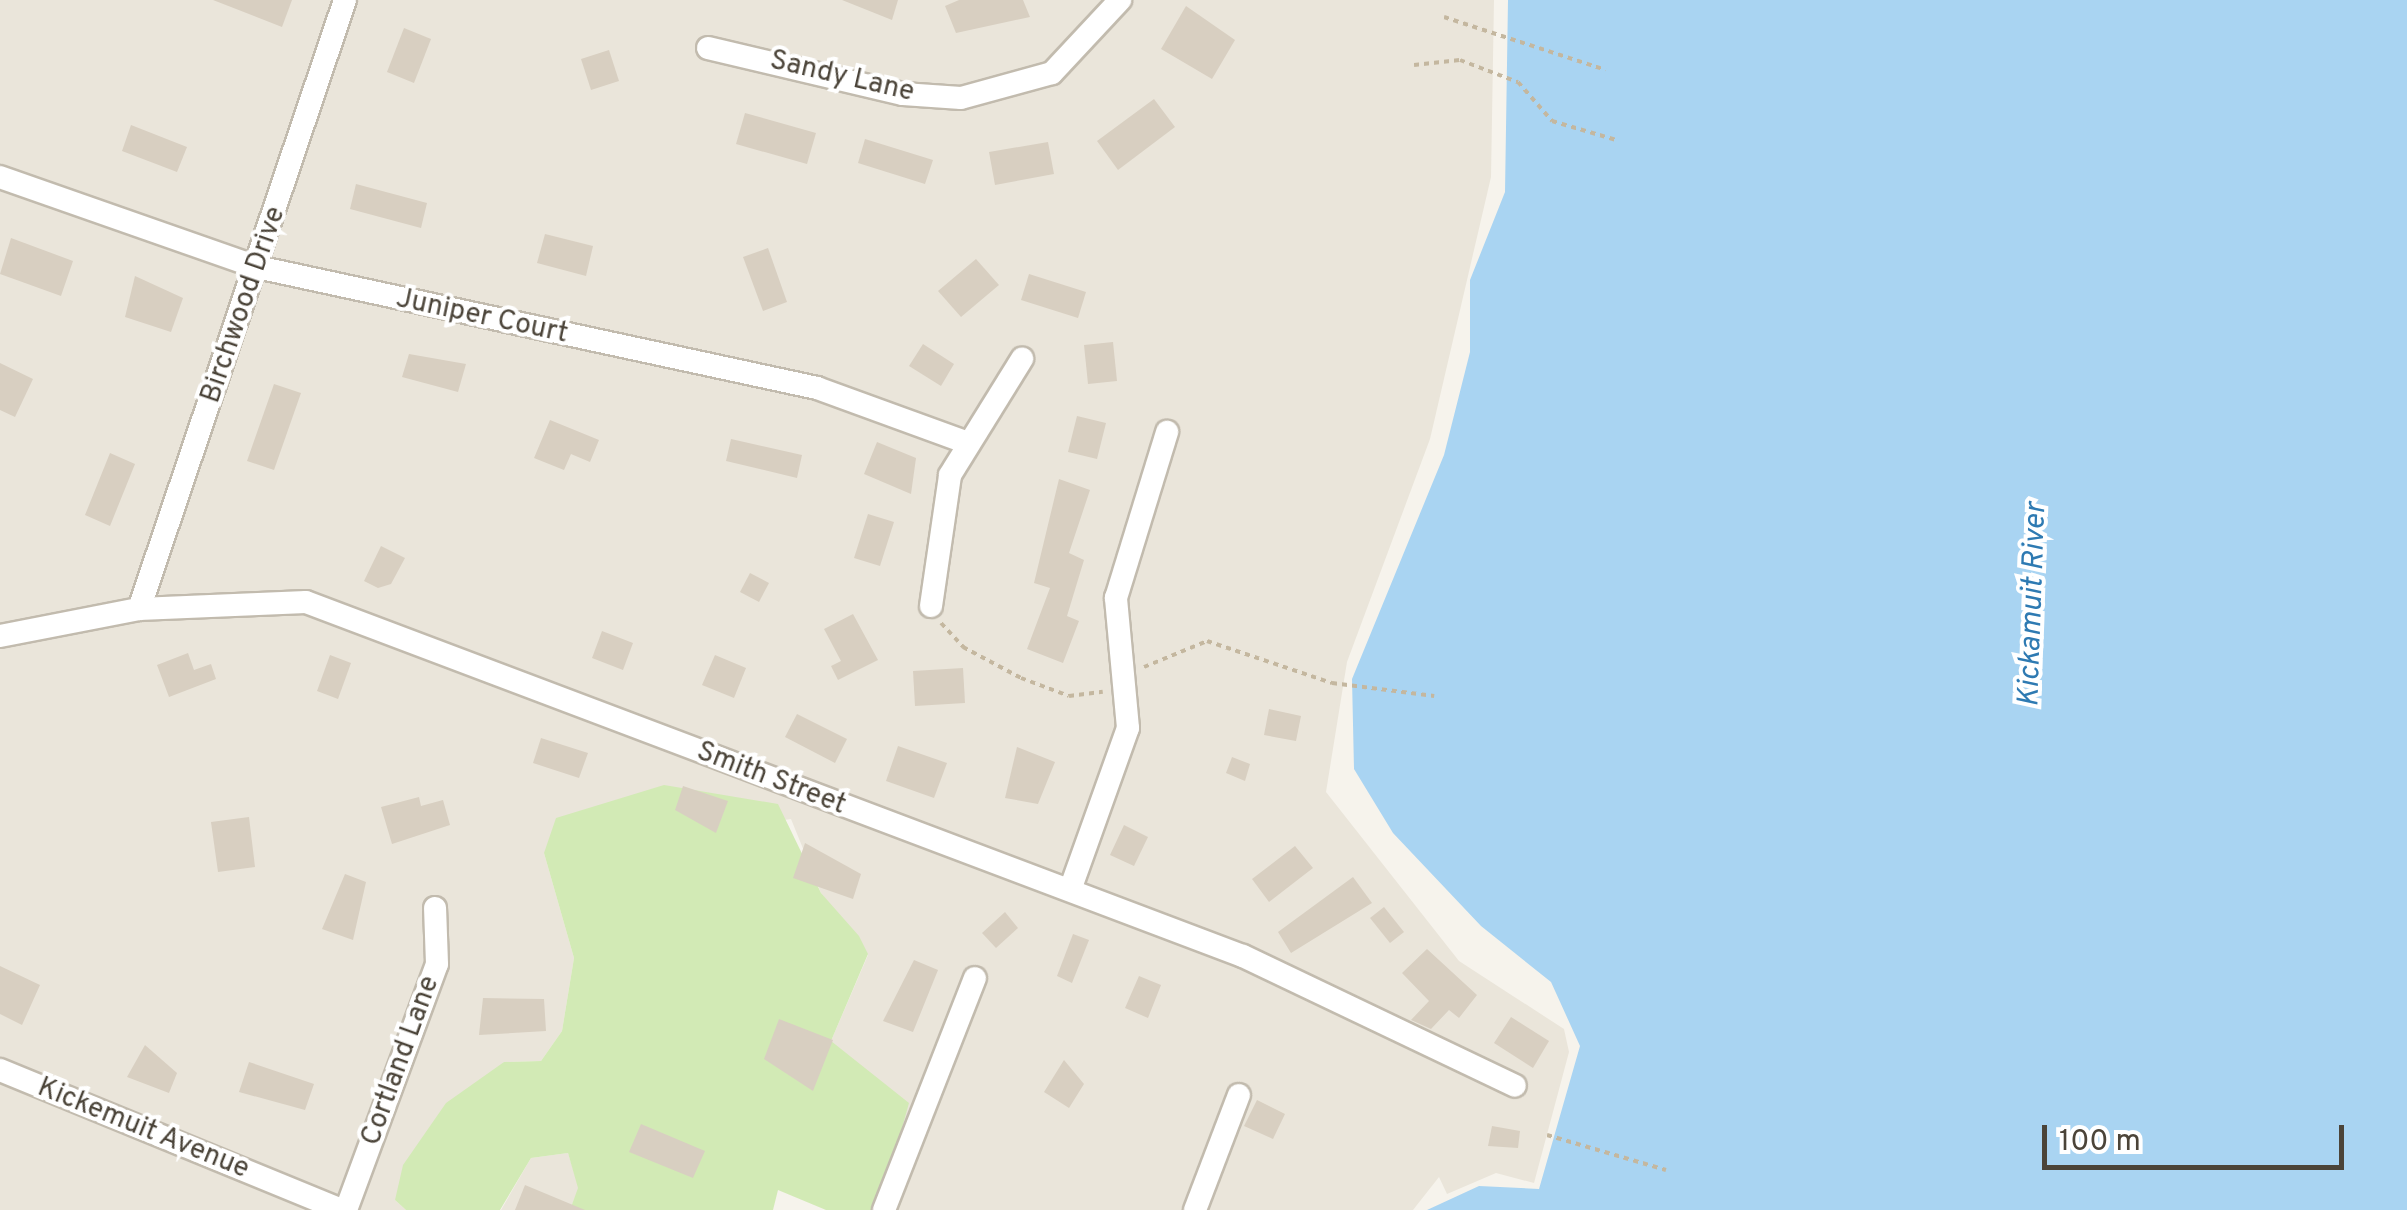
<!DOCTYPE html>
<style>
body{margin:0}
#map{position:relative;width:2407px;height:1210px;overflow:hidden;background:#f6f3ec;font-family:Overpass,sans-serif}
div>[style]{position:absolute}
.residential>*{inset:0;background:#eae5da}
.green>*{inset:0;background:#d2eab5}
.water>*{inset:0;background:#a9d4f2}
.building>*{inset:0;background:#d8cfc1}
.path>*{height:4px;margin-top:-2px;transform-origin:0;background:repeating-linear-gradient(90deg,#c4b79f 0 5px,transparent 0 10px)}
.roads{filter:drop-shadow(2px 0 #c2bbae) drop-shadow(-2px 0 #c2bbae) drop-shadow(0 2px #c2bbae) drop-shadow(0 -2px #c2bbae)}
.minor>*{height:22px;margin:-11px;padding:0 11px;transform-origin:11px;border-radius:11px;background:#fff}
span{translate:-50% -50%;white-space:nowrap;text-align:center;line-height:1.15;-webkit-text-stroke:8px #fff;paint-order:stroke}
.street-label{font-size:28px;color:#4b4439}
.water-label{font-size:30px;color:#2e7ab2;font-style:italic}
.scale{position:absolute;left:2042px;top:1125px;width:302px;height:45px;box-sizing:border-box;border:5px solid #4b4439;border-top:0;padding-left:12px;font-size:30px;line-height:35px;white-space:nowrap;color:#4b4439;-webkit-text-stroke:8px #fff;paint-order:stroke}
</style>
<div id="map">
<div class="residential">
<i style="clip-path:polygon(0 0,1494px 0,1491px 177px,1430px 439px,1347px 662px,1326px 792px,1459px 961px,1564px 1029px,1569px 1052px,1534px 1183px,1496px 1173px,1447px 1194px,1439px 1177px,1413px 1210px,879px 1210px,831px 1041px,868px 955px,821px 893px,791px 819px,544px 853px,574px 958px,562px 1031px,541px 1061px,504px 1062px,395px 1200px,406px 1210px,0 1210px)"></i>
<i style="clip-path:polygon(568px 1153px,579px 1188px,570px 1210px,501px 1210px,531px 1158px)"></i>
</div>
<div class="green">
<i style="clip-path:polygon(664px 785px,778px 804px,821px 893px,859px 936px,868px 954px,831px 1041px,909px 1103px,879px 1210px,826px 1210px,778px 1190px,773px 1210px,570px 1210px,578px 1188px,568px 1153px,531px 1158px,500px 1210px,406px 1210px,395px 1200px,403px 1165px,446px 1103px,504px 1062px,541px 1061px,562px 1031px,574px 958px,544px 853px,556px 818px)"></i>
</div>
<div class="water">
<i style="clip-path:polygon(1508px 0,2407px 0,2407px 1210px,1427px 1210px,1479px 1186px,1539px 1189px,1580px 1046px,1551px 982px,1481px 926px,1393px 833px,1354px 769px,1352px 679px,1444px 455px,1470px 352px,1470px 280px,1505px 192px)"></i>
</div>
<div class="building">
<i style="clip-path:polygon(213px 0,292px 0,282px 27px)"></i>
<i style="clip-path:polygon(842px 0,898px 0,892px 20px)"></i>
<i style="clip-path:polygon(959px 0,1023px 0,1030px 17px,956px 33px,945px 6px)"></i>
<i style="clip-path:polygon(1186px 6px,1235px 40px,1212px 79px,1161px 49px)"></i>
<i style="clip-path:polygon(404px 28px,431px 39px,414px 83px,387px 72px)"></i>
<i style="clip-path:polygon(609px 50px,619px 81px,591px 90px,581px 59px)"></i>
<i style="clip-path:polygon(1154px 99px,1175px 127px,1118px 170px,1097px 141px)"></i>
<i style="clip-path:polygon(745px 113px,816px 133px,807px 164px,736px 144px)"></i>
<i style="clip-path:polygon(131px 125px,187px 147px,177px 172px,122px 151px)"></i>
<i style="clip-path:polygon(865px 139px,933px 160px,925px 184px,858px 163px)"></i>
<i style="clip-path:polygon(1048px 142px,1054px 174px,995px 185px,989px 152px)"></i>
<i style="clip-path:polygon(356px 184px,427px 203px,421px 228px,350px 209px)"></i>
<i style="clip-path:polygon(545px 234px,593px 246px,586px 276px,537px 263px)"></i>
<i style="clip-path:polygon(11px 238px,73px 261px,61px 296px,0 274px)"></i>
<i style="clip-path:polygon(768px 248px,787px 302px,763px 311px,743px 257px)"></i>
<i style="clip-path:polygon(976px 259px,999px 285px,961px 317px,938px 291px)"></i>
<i style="clip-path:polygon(1029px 274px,1086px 292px,1078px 318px,1021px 300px)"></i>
<i style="clip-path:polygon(135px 276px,183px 298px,171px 332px,125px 317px)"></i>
<i style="clip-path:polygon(1113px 342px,1117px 381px,1088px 384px,1084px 345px)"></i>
<i style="clip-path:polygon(923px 344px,954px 364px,941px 386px,909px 366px)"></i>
<i style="clip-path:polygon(409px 354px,466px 364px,458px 392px,402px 377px)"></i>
<i style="clip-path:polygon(0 363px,33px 379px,15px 417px,0 410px)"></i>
<i style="clip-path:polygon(274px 384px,301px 393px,274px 470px,247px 461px)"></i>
<i style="clip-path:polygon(1077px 416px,1106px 423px,1097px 459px,1068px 452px)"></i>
<i style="clip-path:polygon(550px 420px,599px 440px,590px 462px,571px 454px,564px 470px,534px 458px)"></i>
<i style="clip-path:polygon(731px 439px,802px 455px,797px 478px,726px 461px)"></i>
<i style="clip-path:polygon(877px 442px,916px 458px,911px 494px,864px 474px)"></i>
<i style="clip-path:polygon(110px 453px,135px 464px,110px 526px,85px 515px)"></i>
<i style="clip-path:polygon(1059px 479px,1090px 490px,1069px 553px,1084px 560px,1067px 616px,1079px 621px,1063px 663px,1027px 649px,1050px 588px,1034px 583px)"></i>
<i style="clip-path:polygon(868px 514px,894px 522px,880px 566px,854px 558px)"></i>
<i style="clip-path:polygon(381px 546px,405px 558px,391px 584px,378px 588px,364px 581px)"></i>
<i style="clip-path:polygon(750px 573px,769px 583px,759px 602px,740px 592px)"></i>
<i style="clip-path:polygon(853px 614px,878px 660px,838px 680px,831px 666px,841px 661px,824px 629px)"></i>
<i style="clip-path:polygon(602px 631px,633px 643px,623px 670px,592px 658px)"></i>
<i style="clip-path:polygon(188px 653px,194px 670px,211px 664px,216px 679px,169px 697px,157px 665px)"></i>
<i style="clip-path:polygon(330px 655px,351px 663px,338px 699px,317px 691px)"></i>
<i style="clip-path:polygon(715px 655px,746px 668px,734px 698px,702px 685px)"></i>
<i style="clip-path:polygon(963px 668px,965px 703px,915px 706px,913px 671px)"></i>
<i style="clip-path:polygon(1269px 709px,1301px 716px,1296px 741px,1264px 735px)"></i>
<i style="clip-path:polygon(797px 714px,847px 739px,835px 763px,785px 737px)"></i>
<i style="clip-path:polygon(541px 738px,588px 753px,579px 778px,533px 763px)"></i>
<i style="clip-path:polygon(898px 746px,947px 763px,934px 798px,886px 781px)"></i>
<i style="clip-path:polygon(1017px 747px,1055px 762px,1038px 804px,1005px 798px)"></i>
<i style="clip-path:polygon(1232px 757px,1250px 764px,1245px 781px,1226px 773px)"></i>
<i style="clip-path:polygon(683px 786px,728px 801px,716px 833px,675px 810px)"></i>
<i style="clip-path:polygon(419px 797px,421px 806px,443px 800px,450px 825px,392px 844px,381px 807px)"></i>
<i style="clip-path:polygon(249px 817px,255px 867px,218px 872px,211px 822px)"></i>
<i style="clip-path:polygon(1124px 825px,1148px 837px,1134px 866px,1110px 855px)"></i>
<i style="clip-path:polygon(805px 843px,861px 874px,853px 899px,793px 878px)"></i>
<i style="clip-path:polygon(1295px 846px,1313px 868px,1269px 902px,1252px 879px)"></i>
<i style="clip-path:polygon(345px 874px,366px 882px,353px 940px,322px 929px)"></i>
<i style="clip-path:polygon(1353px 877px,1372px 903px,1291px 953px,1278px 932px)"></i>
<i style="clip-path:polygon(1384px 907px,1404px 932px,1390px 943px,1370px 918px)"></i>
<i style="clip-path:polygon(1005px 912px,1018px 928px,996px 948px,982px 933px)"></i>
<i style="clip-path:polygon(1073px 934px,1089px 940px,1072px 983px,1057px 976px)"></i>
<i style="clip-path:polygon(1427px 949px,1477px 995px,1459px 1018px,1449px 1010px,1431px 1029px,1411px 1020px,1429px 1001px,1402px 973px)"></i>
<i style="clip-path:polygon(914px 960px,938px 970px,913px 1032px,883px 1021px)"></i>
<i style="clip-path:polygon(0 966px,40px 985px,22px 1025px,0 1014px)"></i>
<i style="clip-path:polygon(1139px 976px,1161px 985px,1148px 1018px,1125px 1008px)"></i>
<i style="clip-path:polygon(483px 998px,544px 999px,546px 1031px,479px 1035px)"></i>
<i style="clip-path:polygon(1511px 1017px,1549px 1041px,1533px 1068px,1494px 1043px)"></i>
<i style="clip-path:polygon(779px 1019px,833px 1040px,813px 1091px,764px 1059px)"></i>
<i style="clip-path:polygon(145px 1045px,177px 1073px,169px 1093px,127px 1077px)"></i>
<i style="clip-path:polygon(1064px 1060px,1084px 1084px,1069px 1108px,1044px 1092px)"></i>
<i style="clip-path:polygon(249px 1062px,314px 1084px,305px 1110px,239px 1092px)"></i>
<i style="clip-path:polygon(1257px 1100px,1285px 1114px,1273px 1139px,1244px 1126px)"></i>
<i style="clip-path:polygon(641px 1124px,705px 1151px,693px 1178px,629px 1152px)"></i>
<i style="clip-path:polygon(1492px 1126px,1520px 1131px,1518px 1148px,1488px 1146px)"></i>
<i style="clip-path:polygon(525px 1185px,585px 1210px,515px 1210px)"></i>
</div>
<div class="path">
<i style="left:1444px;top:17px;width:170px;rotate:18.1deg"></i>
<i style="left:1414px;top:65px;width:46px;rotate:-6.2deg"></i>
<i style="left:1460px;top:60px;width:62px;rotate:20.8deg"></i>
<i style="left:1518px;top:82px;width:52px;rotate:48.9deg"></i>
<i style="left:1552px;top:121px;width:67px;rotate:16.5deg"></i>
<i style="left:941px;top:623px;width:33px;rotate:47deg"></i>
<i style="left:963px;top:647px;width:66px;rotate:28.1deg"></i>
<i style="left:1021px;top:678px;width:51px;rotate:20.6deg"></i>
<i style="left:1069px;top:696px;width:34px;rotate:-7deg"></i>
<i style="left:1144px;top:667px;width:68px;rotate:-22.4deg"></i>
<i style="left:1207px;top:641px;width:132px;rotate:18.6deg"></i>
<i style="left:1332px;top:683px;width:103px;rotate:7.3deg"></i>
<i style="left:1547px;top:1135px;width:124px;rotate:16.4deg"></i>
</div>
<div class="roads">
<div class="minor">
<i style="left:708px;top:48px;width:200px;rotate:13.3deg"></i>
<i style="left:903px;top:94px;width:58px;rotate:3.9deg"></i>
<i style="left:961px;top:98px;width:94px;rotate:-15.4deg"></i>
<i style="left:1052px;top:73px;width:100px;rotate:-47deg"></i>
<i style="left:0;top:177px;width:272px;rotate:19.3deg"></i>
<i style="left:257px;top:267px;width:573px;rotate:12.19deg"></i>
<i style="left:817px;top:388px;width:161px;rotate:20deg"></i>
<i style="left:931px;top:606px;width:132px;rotate:-81.7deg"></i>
<i style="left:950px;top:475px;width:137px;rotate:-58.2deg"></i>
<i style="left:139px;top:609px;width:643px;rotate:-71.31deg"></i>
<i style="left:0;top:636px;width:142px;rotate:-11deg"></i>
<i style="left:139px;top:609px;width:167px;rotate:-2.4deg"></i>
<i style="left:306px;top:602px;width:1002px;rotate:20.7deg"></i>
<i style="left:1243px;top:956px;width:301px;rotate:25.5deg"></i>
<i style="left:1070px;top:890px;width:172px;rotate:-70.3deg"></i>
<i style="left:1128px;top:728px;width:131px;rotate:-95.3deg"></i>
<i style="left:1116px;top:598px;width:174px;rotate:-72.9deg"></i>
<i style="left:0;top:1070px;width:369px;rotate:22.3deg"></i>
<i style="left:346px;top:1210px;width:262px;rotate:-69.7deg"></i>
<i style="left:437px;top:964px;width:56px;rotate:-92deg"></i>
<i style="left:884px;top:1210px;width:249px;rotate:-68.6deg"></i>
<i style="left:1195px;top:1210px;width:123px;rotate:-69.1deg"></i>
</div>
</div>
<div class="street-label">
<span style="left:842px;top:77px;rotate:13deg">Sandy Lane</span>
<span style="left:244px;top:305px;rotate:-71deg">Birchwood Drive</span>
<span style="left:482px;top:317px;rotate:12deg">Juniper Court</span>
<span style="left:771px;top:779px;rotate:21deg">Smith Street</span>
<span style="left:401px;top:1061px;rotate:-70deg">Cortland Lane</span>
<span style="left:143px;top:1129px;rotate:22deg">Kickemuit Avenue</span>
</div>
<div class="water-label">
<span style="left:2034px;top:605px;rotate:-88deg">Kickamuit River</span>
</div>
<div class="scale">100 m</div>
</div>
